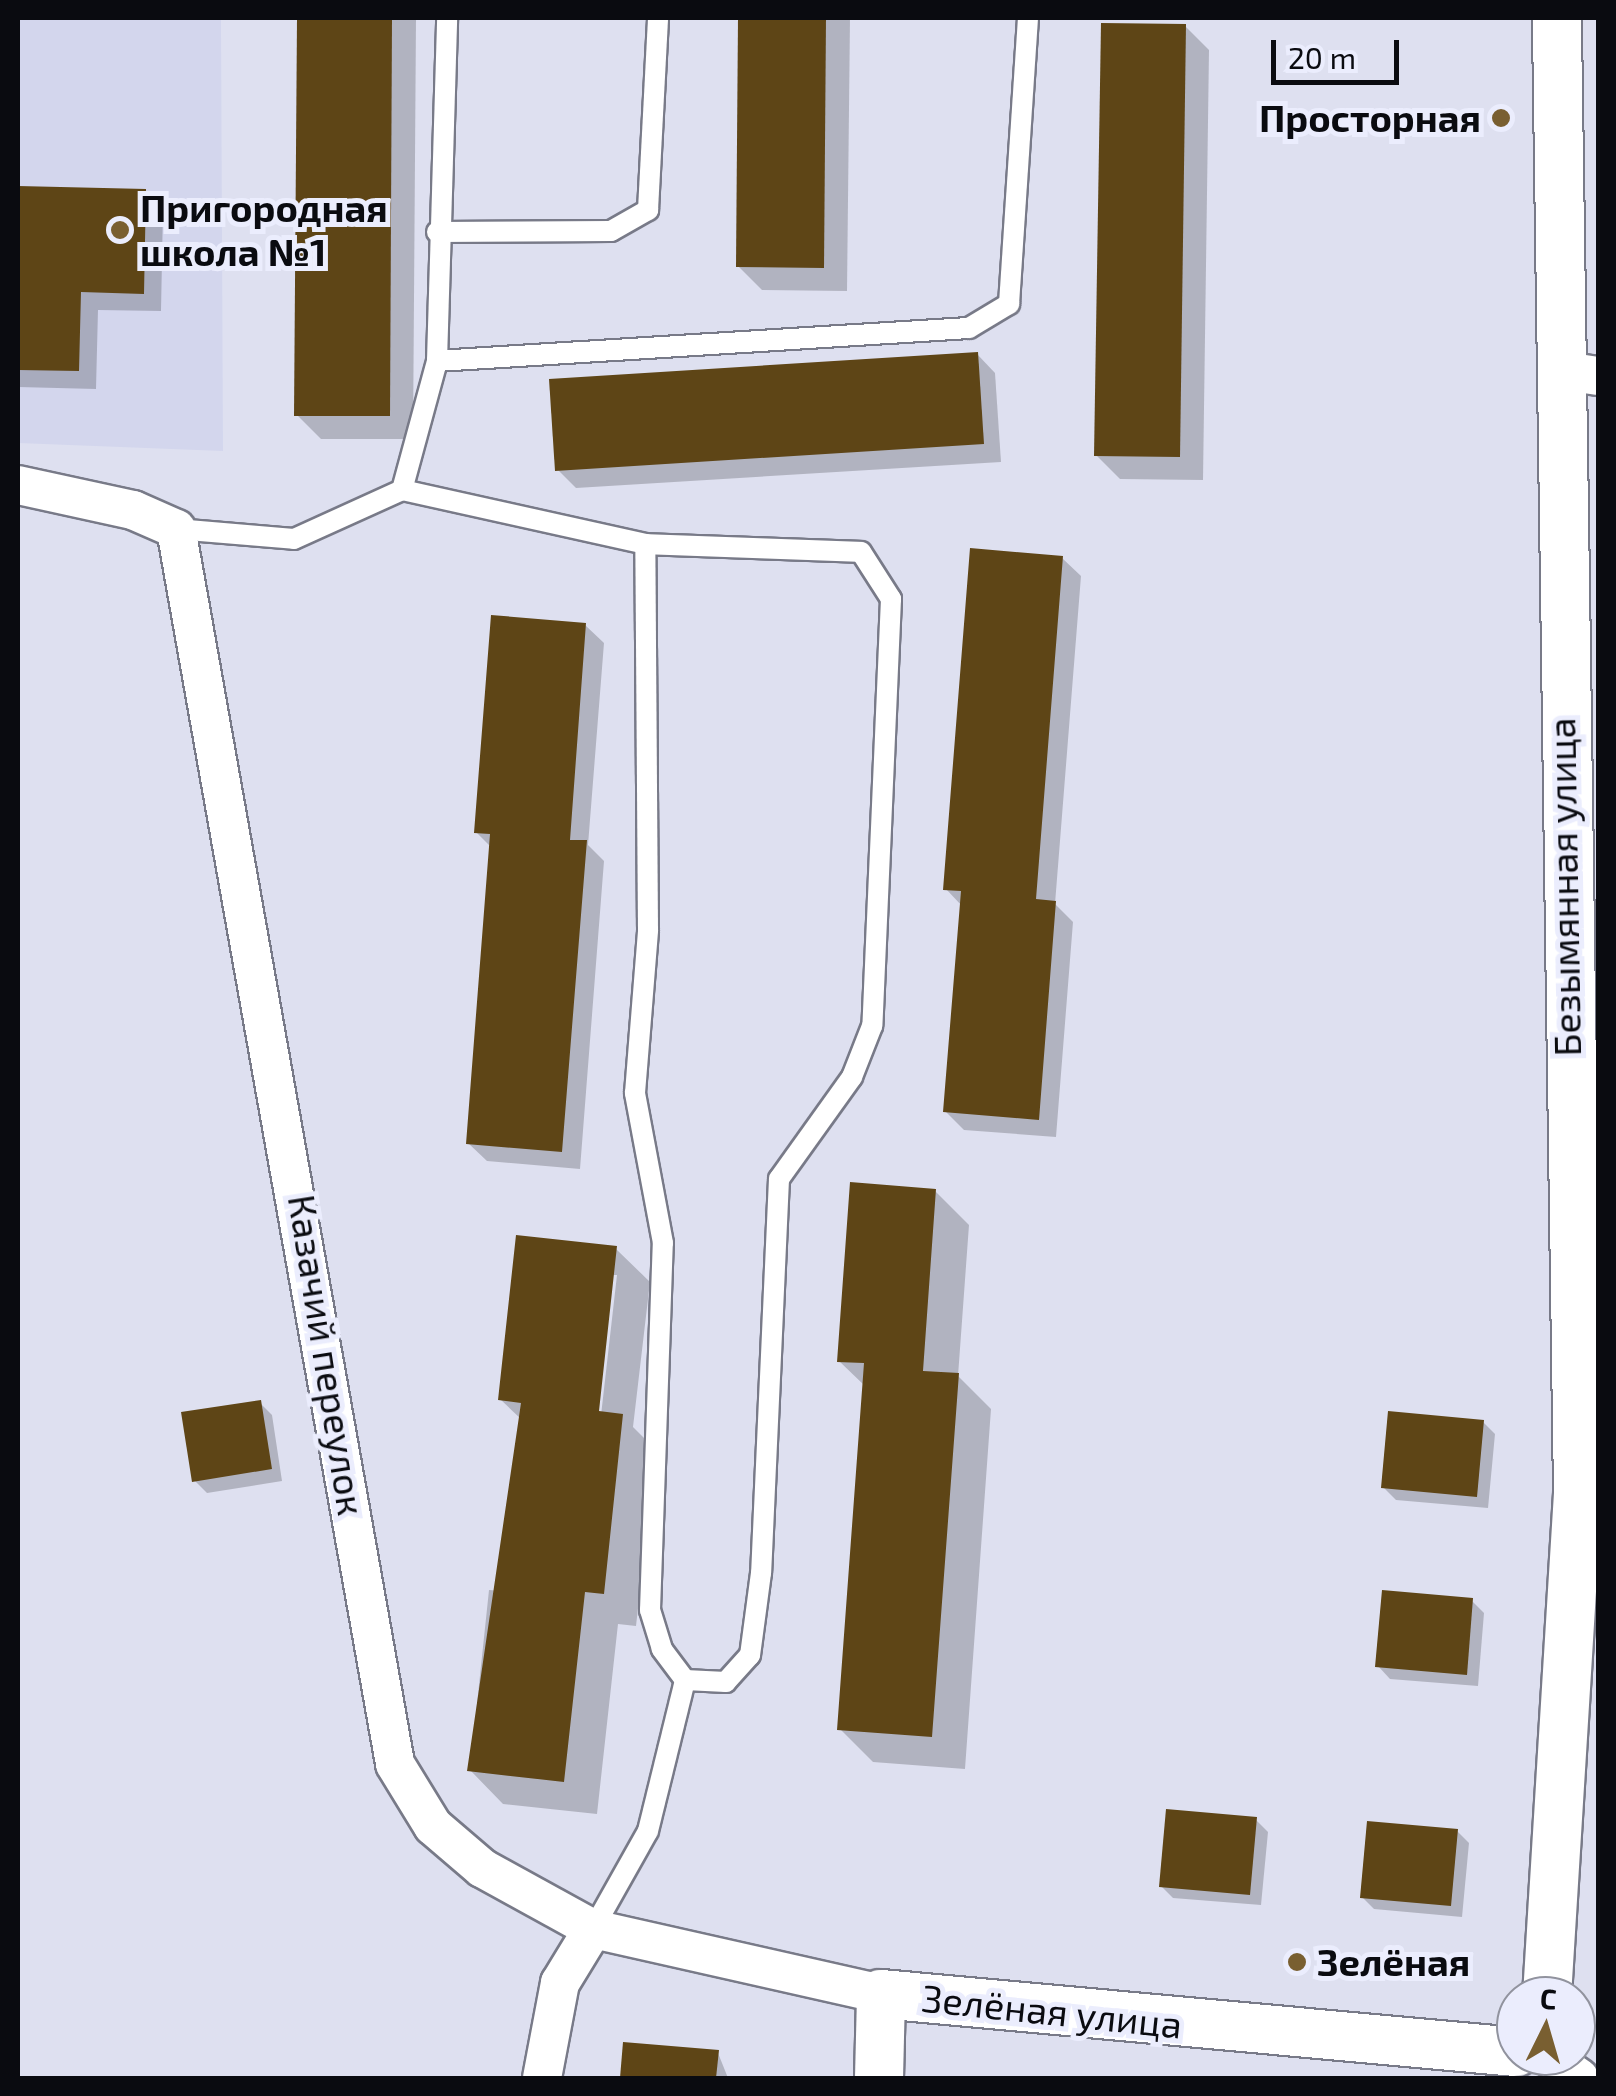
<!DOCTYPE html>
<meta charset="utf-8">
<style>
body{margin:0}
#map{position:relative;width:1616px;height:2096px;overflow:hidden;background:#dee0f0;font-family:"Exo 2",sans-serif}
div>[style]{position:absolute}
.built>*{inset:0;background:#d3d6ed}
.shadow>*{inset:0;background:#0003}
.building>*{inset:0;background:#5e4516}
.roads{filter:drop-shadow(2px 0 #787a88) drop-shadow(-2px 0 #787a88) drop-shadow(0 2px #787a88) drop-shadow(0 -2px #787a88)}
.service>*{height:20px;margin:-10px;padding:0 10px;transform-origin:10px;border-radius:10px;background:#fff}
.minor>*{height:38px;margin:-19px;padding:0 19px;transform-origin:19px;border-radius:19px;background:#fff}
.tertiary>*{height:48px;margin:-24px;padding:0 24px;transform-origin:24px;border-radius:24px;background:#fff}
.dots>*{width:28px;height:28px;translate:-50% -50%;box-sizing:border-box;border:5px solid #ebedfd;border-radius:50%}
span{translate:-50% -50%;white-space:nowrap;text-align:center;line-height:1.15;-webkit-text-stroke:10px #ebedfd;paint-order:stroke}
.poi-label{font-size:38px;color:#0a0b10;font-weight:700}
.right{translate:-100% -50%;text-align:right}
.left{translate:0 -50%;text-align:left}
.street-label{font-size:38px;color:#0a0b10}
.frame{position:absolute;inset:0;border:20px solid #0a0b10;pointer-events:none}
.north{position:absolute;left:1496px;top:1976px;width:100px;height:100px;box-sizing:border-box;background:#ebedfd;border:2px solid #91939e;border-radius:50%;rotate:5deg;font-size:28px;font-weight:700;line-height:40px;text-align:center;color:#0a0b10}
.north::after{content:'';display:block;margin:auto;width:35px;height:45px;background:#795f31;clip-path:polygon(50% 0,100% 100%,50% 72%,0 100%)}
.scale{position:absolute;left:1271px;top:40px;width:128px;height:45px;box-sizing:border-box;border:5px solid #0a0b10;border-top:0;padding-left:12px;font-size:30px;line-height:35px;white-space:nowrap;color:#0a0b10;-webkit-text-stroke:8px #ebedfd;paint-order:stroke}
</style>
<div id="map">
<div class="built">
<i style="clip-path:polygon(18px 18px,221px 18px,223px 451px,18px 443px)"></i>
</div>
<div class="shadow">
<i style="clip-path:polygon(299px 18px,416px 18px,413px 439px,321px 439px,297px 415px)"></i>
<i style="clip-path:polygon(740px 18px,850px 18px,847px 291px,762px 290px,738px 266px)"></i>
<i style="clip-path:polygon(1185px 26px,1209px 50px,1203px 480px,1120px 479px,1096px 455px)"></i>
<i style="clip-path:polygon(18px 189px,145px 191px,163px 209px,161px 311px,98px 310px,96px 389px,18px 387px)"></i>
<i style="clip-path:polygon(977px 354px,995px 373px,1001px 462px,576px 488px,558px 470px)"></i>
<i style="clip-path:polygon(1062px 558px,1081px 576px,1055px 904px,1073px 922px,1056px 1137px,964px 1130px,946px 1112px,962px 906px,946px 889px)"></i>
<i style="clip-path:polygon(585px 625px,604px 643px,588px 845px,604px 861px,580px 1169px,487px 1161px,468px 1143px,491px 847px,476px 832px)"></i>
<i style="clip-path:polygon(935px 1191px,969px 1225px,958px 1376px,991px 1409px,965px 1769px,873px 1762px,840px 1729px,865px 1386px,839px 1361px)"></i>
<i style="clip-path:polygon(evenodd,616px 1249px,650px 1282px,633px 1427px,656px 1450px,636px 1626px,618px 1624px,597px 1814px,503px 1804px,470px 1770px,489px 1590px,503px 1591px,522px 1420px,500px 1399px,616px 1249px,612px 1275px,617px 1275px,600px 1424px,595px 1423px,612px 1275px)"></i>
<i style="clip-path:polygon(260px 1403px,272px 1415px,282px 1481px,207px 1493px,195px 1481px)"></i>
<i style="clip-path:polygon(1483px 1422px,1495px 1434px,1488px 1508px,1396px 1500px,1384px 1488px)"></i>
<i style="clip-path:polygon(1472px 1601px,1484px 1613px,1478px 1686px,1390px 1679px,1378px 1666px)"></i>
<i style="clip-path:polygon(1256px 1820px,1268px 1832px,1261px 1905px,1173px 1898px,1161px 1886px)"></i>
<i style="clip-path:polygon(1457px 1831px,1469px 1843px,1462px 1917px,1374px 1909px,1362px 1897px)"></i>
<i style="clip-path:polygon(625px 2044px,718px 2053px,728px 2078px,622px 2078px)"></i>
</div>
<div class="building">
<i style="clip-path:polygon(297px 18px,392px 18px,390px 416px,294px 416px)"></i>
<i style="clip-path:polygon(738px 18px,826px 18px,824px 268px,736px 267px)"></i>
<i style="clip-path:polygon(1101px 23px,1186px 24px,1180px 457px,1094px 456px)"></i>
<i style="clip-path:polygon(18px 186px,146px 189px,144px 294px,81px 292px,79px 371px,18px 370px)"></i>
<i style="clip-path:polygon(978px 352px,984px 444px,555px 471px,549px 379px)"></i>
<i style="clip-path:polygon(970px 548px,1063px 556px,1036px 899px,1056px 901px,1039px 1120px,943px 1112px,961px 891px,943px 890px)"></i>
<i style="clip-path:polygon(491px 615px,586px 623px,570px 840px,587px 840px,562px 1152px,466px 1144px,490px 834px,474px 833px)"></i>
<i style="clip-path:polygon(850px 1182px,936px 1189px,923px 1371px,959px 1373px,932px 1737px,837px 1730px,864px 1363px,837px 1362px)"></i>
<i style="clip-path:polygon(516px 1235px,617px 1246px,599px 1411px,623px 1414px,604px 1594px,585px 1592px,564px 1782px,467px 1771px,521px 1403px,498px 1400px)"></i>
<i style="clip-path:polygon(261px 1400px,272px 1469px,192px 1482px,181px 1412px)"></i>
<i style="clip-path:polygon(1388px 1411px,1484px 1420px,1477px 1497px,1381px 1488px)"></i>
<i style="clip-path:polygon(1382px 1590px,1473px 1598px,1467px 1675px,1375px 1667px)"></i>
<i style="clip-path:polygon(1166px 1809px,1257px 1817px,1250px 1895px,1159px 1887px)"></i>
<i style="clip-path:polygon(1367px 1821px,1458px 1829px,1451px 1906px,1360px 1898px)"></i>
<i style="clip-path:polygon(623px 2042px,719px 2050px,716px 2078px,620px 2078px)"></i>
</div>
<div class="roads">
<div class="service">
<i style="left:437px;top:232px;width:174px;rotate:-0.3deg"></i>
<i style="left:611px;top:231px;width:43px;rotate:-29.6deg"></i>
<i style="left:648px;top:210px;width:192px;rotate:-87deg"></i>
<i style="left:437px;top:361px;width:533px;rotate:-3.55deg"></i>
<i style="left:969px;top:328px;width:47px;rotate:-31deg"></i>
<i style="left:1009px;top:304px;width:287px;rotate:-86.2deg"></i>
<i style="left:402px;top:490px;width:249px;rotate:12.5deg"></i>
<i style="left:645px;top:544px;width:216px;rotate:2.1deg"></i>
<i style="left:861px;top:552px;width:56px;rotate:57.4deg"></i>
<i style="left:891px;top:599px;width:427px;rotate:92.5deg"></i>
<i style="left:872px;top:1026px;width:55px;rotate:111.4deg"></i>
<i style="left:852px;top:1077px;width:125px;rotate:125.6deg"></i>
<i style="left:779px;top:1179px;width:394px;rotate:92.6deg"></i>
<i style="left:761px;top:1573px;width:83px;rotate:97.6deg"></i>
<i style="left:750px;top:1655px;width:36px;rotate:132deg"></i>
<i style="left:726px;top:1682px;width:41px;rotate:-177.2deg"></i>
<i style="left:685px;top:1680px;width:39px;rotate:-127deg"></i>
<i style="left:662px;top:1649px;width:41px;rotate:-107.1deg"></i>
<i style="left:650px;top:1610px;width:367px;rotate:-88deg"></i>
<i style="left:663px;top:1243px;width:153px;rotate:-100.6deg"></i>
<i style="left:635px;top:1093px;width:164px;rotate:-85.4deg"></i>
<i style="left:648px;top:930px;width:386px;rotate:-90.4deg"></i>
<i style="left:176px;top:529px;width:118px;rotate:4.8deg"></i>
<i style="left:294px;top:539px;width:119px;rotate:-24.4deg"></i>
<i style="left:402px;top:490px;width:134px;rotate:-74.8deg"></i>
<i style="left:437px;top:361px;width:343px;rotate:-88.3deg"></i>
<i style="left:593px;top:1929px;width:112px;rotate:-60.7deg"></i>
<i style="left:648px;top:1831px;width:155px;rotate:-76.2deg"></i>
</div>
<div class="minor">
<i style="left:1558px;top:370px;width:40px;rotate:8.5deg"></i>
<i style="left:18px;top:485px;width:118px;rotate:12.3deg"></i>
<i style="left:133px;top:510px;width:47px;rotate:23.8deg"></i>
<i style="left:176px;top:529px;width:1254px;rotate:79.94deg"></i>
<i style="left:395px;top:1764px;width:73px;rotate:58.5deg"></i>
<i style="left:433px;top:1826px;width:65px;rotate:40.6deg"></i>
<i style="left:482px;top:1868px;width:127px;rotate:28.8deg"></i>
<i style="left:593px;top:1929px;width:295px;rotate:12.7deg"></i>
<i style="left:1548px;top:2056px;width:38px;rotate:35deg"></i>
<i style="left:542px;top:2078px;width:97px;rotate:-79.3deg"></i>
<i style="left:560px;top:1983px;width:63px;rotate:-58.6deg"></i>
</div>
<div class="tertiary">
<i style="left:1547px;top:1996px;width:504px;rotate:-86.47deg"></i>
<i style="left:1578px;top:1493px;width:1475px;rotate:-90.82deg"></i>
<i style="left:879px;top:2078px;width:84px;rotate:-88.6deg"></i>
<i style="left:881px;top:1994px;width:638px;rotate:5.22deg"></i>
</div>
</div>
<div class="dots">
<i style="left:1501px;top:118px;background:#795f31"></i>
<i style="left:120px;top:230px;background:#795f31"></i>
<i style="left:1297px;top:1962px;background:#795f31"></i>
</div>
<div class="poi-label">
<span class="right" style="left:1481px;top:118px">Просторная</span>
<span class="left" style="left:140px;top:230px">Пригородная<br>школа №1</span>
<span class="left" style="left:1317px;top:1962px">Зелёная</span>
</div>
<div class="street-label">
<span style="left:1564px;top:887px;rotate:-91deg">Безымянная улица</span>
<span style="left:327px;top:1355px;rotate:81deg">Казачий переулок</span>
<span style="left:1052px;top:2011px;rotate:6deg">Зелёная улица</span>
</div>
<div class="frame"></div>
<div class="north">С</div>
<div class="scale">20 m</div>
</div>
